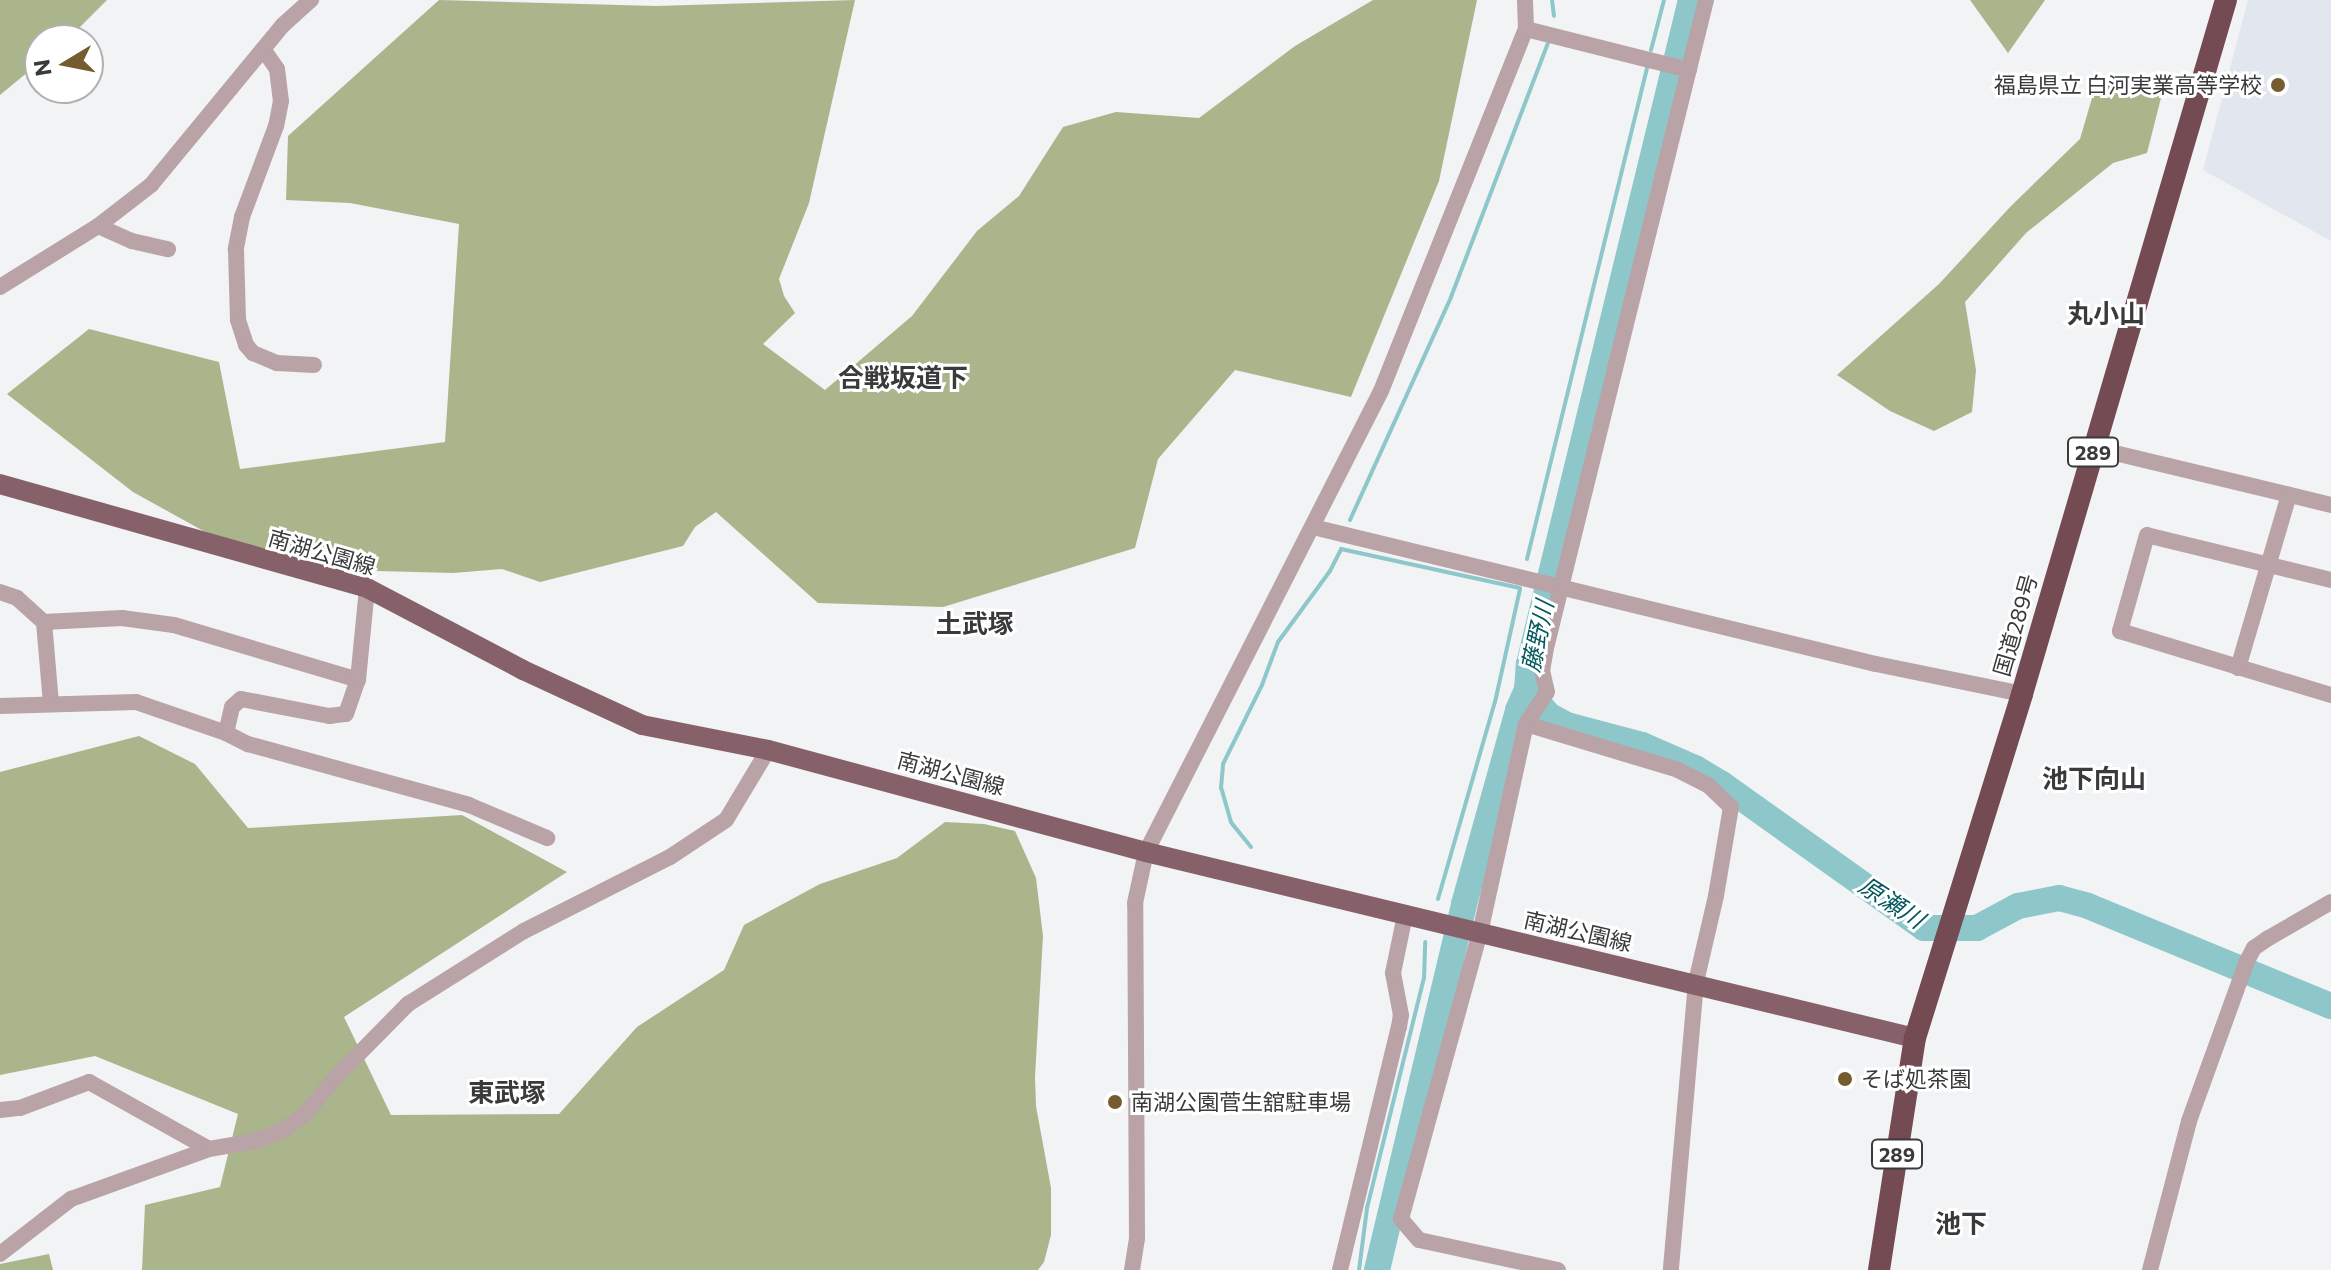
<!DOCTYPE html>
<meta charset="utf-8">
<style>
body{margin:0}
#map{position:relative;width:2331px;height:1270px;overflow:hidden;background:#f1f3f5;font-family:Commissioner,"Noto Sans JP",sans-serif}
div>[style]{position:absolute}
.built>*{inset:0;background:#e1e6ef}
.forest>*{inset:0;background:#aab58c}
.stream>*{height:4px;margin:-2px;padding:0 2px;transform-origin:2px;border-radius:2px;background:#8ec7ca}
.river>*{height:26px;margin:-13px;padding:0 13px;transform-origin:13px;border-radius:13px;background:#8ec7ca}
.minor>*{height:16px;margin:-8px;padding:0 8px;transform-origin:8px;border-radius:8px;background:#b9a3a7}
.major>*{height:20px;margin:-10px;padding:0 10px;transform-origin:10px;border-radius:10px;background:#876169}
.highway>*{height:22px;margin:-11px;padding:0 11px;transform-origin:11px;border-radius:11px;background:#744a53}
.dots>*{width:22px;height:22px;translate:-50% -50%;box-sizing:border-box;border:4px solid #fff;border-radius:50%}
span{translate:-50% -50%;white-space:nowrap;text-align:center;line-height:1.15;-webkit-text-stroke:6px #fff;paint-order:stroke}
.shield-label span{padding:2px 6px;background:#fff;border:2px solid;border-radius:6px;-webkit-text-stroke-width:0}
.shield-label{font-size:20px;color:#393a3b;font-weight:700}
.poi-label{font-size:22px;color:#393a3b}
.right{translate:-100% -50%;text-align:right}
.left{translate:0 -50%;text-align:left}
.street-label{font-size:22px;color:#393a3b}
.water-label{font-size:24px;color:#035a5e;font-style:italic}
.quarter-label{font-size:26px;color:#393a3b;font-weight:700}
.north{position:absolute;left:24px;top:24px;width:80px;height:80px;box-sizing:border-box;background:#fff;border:2px solid #b0b0b1;border-radius:50%;rotate:260deg;font-size:22px;font-weight:700;line-height:32px;text-align:center;color:#393a3b}
.north::after{content:'';display:block;margin:auto;width:28px;height:36px;background:#755b2d;clip-path:polygon(50% 0,100% 100%,50% 72%,0 100%)}
</style>
<div id="map">
<div class="built">
<i style="clip-path:polygon(2248px 0,2331px 0,2331px 241px,2203px 170px)"></i>
</div>
<div class="forest">
<i style="clip-path:polygon(0 0,107px 0,67px 40px,40px 40px,40px 62px,0 95px)"></i>
<i style="clip-path:polygon(439px 0,656px 6px,855px 0,809px 203px,779px 279px,784px 296px,795px 313px,763px 344px,825px 390px,912px 316px,977px 231px,1019px 196px,1063px 127px,1116px 112px,1199px 118px,1295px 46px,1373px 0,1477px 0,1439px 181px,1351px 397px,1235px 370px,1158px 459px,1135px 548px,943px 607px,818px 603px,716px 512px,695px 527px,683px 546px,540px 582px,502px 569px,453px 573px,301px 569px,254px 559px,133px 492px,7px 394px,89px 329px,219px 362px,240px 469px,445px 442px,459px 224px,350px 203px,286px 200px,288px 136px)"></i>
<i style="clip-path:polygon(1970px 0,2045px 0,2008px 53px)"></i>
<i style="clip-path:polygon(2097px 81px,2162px 94px,2147px 153px,2113px 163px,2026px 233px,1965px 302px,1976px 370px,1972px 412px,1934px 431px,1890px 411px,1837px 375px,1939px 284px,2011px 206px,2080px 139px)"></i>
<i style="clip-path:polygon(139px 736px,195px 764px,248px 828px,462px 815px,567px 872px,344px 1017px,391px 1115px,559px 1114px,637px 1027px,724px 970px,744px 925px,820px 884px,897px 858px,945px 822px,984px 824px,1015px 831px,1036px 878px,1043px 936px,1035px 1077px,1036px 1106px,1051px 1188px,1051px 1235px,1044px 1262px,1038px 1270px,142px 1270px,145px 1205px,220px 1187px,238px 1114px,95px 1056px,0 1075px,0 772px)"></i>
<i style="clip-path:polygon(49px 1254px,53px 1270px,0 1270px,0 1264px)"></i>
</div>
<div class="stream">
<i style="left:1552px;top:0;width:16px;rotate:83deg"></i>
<i style="left:1651px;top:50px;width:52px;rotate:-75.4deg"></i>
<i style="left:1350px;top:520px;width:245px;rotate:-65.6deg"></i>
<i style="left:1451px;top:297px;width:274px;rotate:-69.1deg"></i>
<i style="left:1527px;top:559px;width:510px;rotate:-76.26deg"></i>
<i style="left:1251px;top:847px;width:32px;rotate:-129deg"></i>
<i style="left:1231px;top:822px;width:35px;rotate:-106deg"></i>
<i style="left:1221px;top:788px;width:24px;rotate:-85deg"></i>
<i style="left:1223px;top:764px;width:88px;rotate:-63.7deg"></i>
<i style="left:1262px;top:685px;width:46px;rotate:-69.6deg"></i>
<i style="left:1278px;top:642px;width:88px;rotate:-53.8deg"></i>
<i style="left:1330px;top:571px;width:25px;rotate:-63deg"></i>
<i style="left:1341px;top:549px;width:183px;rotate:12.3deg"></i>
<i style="left:1438px;top:899px;width:205px;rotate:-73.9deg"></i>
<i style="left:1495px;top:702px;width:116px;rotate:-77.5deg"></i>
<i style="left:1359px;top:1270px;width:63px;rotate:-82.6deg"></i>
<i style="left:1367px;top:1208px;width:237px;rotate:-76.1deg"></i>
<i style="left:1424px;top:978px;width:36px;rotate:-88deg"></i>
</div>
<div class="river">
<i style="left:1527px;top:690px;width:35px;rotate:49deg"></i>
<i style="left:1550px;top:716px;width:19px;rotate:28deg"></i>
<i style="left:1567px;top:725px;width:78px;rotate:14.9deg"></i>
<i style="left:1642px;top:745px;width:58px;rotate:23.5deg"></i>
<i style="left:1695px;top:768px;width:31px;rotate:31deg"></i>
<i style="left:1722px;top:784px;width:248px;rotate:35.5deg"></i>
<i style="left:1924px;top:928px;width:53px"></i>
<i style="left:1977px;top:928px;width:47px;rotate:-28.2deg"></i>
<i style="left:2018px;top:906px;width:42px;rotate:-11deg"></i>
<i style="left:2059px;top:898px;width:30px;rotate:15deg"></i>
<i style="left:2088px;top:906px;width:263px;rotate:22.4deg"></i>
<i style="left:1377px;top:1270px;width:376px;rotate:-76.6deg"></i>
<i style="left:1464px;top:904px;width:201px;rotate:-74.4deg"></i>
<i style="left:1518px;top:710px;width:22px;rotate:-66deg"></i>
<i style="left:1527px;top:690px;width:26px;rotate:-86deg"></i>
<i style="left:1529px;top:664px;width:683px;rotate:-76.29deg"></i>
</div>
<div class="minor">
<i style="left:1526px;top:29px;width:168px;rotate:14.1deg"></i>
<i style="left:263px;top:49px;width:24px;rotate:55deg"></i>
<i style="left:277px;top:69px;width:32px;rotate:83deg"></i>
<i style="left:281px;top:101px;width:25px;rotate:101deg"></i>
<i style="left:276px;top:126px;width:97px;rotate:110.5deg"></i>
<i style="left:242px;top:217px;width:33px;rotate:101deg"></i>
<i style="left:236px;top:249px;width:71px;rotate:88.4deg"></i>
<i style="left:238px;top:320px;width:26px;rotate:72deg"></i>
<i style="left:246px;top:345px;width:11px;rotate:49deg"></i>
<i style="left:253px;top:353px;width:26px;rotate:23deg"></i>
<i style="left:277px;top:363px;width:37px;rotate:3deg"></i>
<i style="left:98px;top:226px;width:37px;rotate:24deg"></i>
<i style="left:132px;top:241px;width:37px;rotate:13deg"></i>
<i style="left:0;top:287px;width:115px;rotate:-31.9deg"></i>
<i style="left:98px;top:226px;width:67px;rotate:-37.7deg"></i>
<i style="left:151px;top:185px;width:207px;rotate:-50.5deg"></i>
<i style="left:283px;top:25px;width:38px;rotate:-42deg"></i>
<i style="left:2094px;top:448px;width:244px;rotate:13.5deg"></i>
<i style="left:1313px;top:527px;width:579px;rotate:13.68deg"></i>
<i style="left:1876px;top:664px;width:149px;rotate:11.6deg"></i>
<i style="left:2331px;top:580px;width:189px;rotate:-166.3deg"></i>
<i style="left:2147px;top:535px;width:100px;rotate:105.7deg"></i>
<i style="left:2120px;top:631px;width:220px;rotate:16.9deg"></i>
<i style="left:0;top:592px;width:18px;rotate:19deg"></i>
<i style="left:17px;top:598px;width:36px;rotate:42deg"></i>
<i style="left:44px;top:622px;width:81px;rotate:85.1deg"></i>
<i style="left:44px;top:622px;width:78px;rotate:-2.9deg"></i>
<i style="left:122px;top:618px;width:52px;rotate:7.7deg"></i>
<i style="left:174px;top:625px;width:192px;rotate:16.6deg"></i>
<i style="left:2238px;top:668px;width:180px;rotate:-73.6deg"></i>
<i style="left:0;top:706px;width:136px;rotate:-1.7deg"></i>
<i style="left:136px;top:702px;width:95px;rotate:19deg"></i>
<i style="left:226px;top:733px;width:25px;rotate:27deg"></i>
<i style="left:248px;top:744px;width:229px;rotate:15.4deg"></i>
<i style="left:469px;top:805px;width:85px;rotate:22.9deg"></i>
<i style="left:1526px;top:724px;width:159px;rotate:16.8deg"></i>
<i style="left:1678px;top:770px;width:35px;rotate:27deg"></i>
<i style="left:1709px;top:786px;width:30px;rotate:44deg"></i>
<i style="left:1731px;top:807px;width:90px;rotate:99.6deg"></i>
<i style="left:1716px;top:896px;width:88px;rotate:103.1deg"></i>
<i style="left:1696px;top:982px;width:289px;rotate:95deg"></i>
<i style="left:226px;top:733px;width:27px;rotate:-77deg"></i>
<i style="left:232px;top:707px;width:12px;rotate:-42deg"></i>
<i style="left:241px;top:699px;width:90px;rotate:10.9deg"></i>
<i style="left:329px;top:716px;width:17px;rotate:-7deg"></i>
<i style="left:346px;top:714px;width:36px;rotate:-71deg"></i>
<i style="left:358px;top:680px;width:92px;rotate:-84.4deg"></i>
<i style="left:0;top:1110px;width:20px;rotate:-6deg"></i>
<i style="left:20px;top:1108px;width:74px;rotate:-20.6deg"></i>
<i style="left:89px;top:1082px;width:137px;rotate:29.2deg"></i>
<i style="left:0;top:1254px;width:90px;rotate:-37.8deg"></i>
<i style="left:71px;top:1199px;width:147px;rotate:-19.9deg"></i>
<i style="left:209px;top:1149px;width:48px;rotate:-9.7deg"></i>
<i style="left:256px;top:1141px;width:31px;rotate:-22deg"></i>
<i style="left:285px;top:1129px;width:25px;rotate:-37deg"></i>
<i style="left:305px;top:1114px;width:48px;rotate:-50deg"></i>
<i style="left:336px;top:1077px;width:103px;rotate:-45.4deg"></i>
<i style="left:408px;top:1004px;width:137px;rotate:-32.2deg"></i>
<i style="left:524px;top:931px;width:164px;rotate:-26.9deg"></i>
<i style="left:670px;top:857px;width:67px;rotate:-33.5deg"></i>
<i style="left:726px;top:820px;width:82px;rotate:-59deg"></i>
<i style="left:1132px;top:1270px;width:32px;rotate:-81deg"></i>
<i style="left:1137px;top:1238px;width:335px;rotate:-90.3deg"></i>
<i style="left:1135px;top:903px;width:52px;rotate:-77.8deg"></i>
<i style="left:1146px;top:852px;width:517px;rotate:-62.99deg"></i>
<i style="left:1381px;top:391px;width:390px;rotate:-68.2deg"></i>
<i style="left:1526px;top:29px;width:29px;rotate:-92deg"></i>
<i style="left:1340px;top:1270px;width:250px;rotate:-76.4deg"></i>
<i style="left:1399px;top:1027px;width:12px;rotate:-81deg"></i>
<i style="left:1401px;top:1015px;width:43px;rotate:-100.8deg"></i>
<i style="left:1393px;top:973px;width:59px;rotate:-78.3deg"></i>
<i style="left:1558px;top:1270px;width:142px;rotate:-167.8deg"></i>
<i style="left:1419px;top:1240px;width:28px;rotate:-131deg"></i>
<i style="left:1401px;top:1219px;width:297px;rotate:-74.6deg"></i>
<i style="left:1480px;top:933px;width:214px;rotate:-77.6deg"></i>
<i style="left:1526px;top:724px;width:38px;rotate:-57deg"></i>
<i style="left:1547px;top:692px;width:22px;rotate:-103deg"></i>
<i style="left:1542px;top:671px;width:27px;rotate:-80deg"></i>
<i style="left:1547px;top:644px;width:663px;rotate:-76.13deg"></i>
<i style="left:2150px;top:1270px;width:154px;rotate:-75.3deg"></i>
<i style="left:2189px;top:1121px;width:170px;rotate:-70.1deg"></i>
<i style="left:2247px;top:961px;width:15px;rotate:-62deg"></i>
<i style="left:2254px;top:948px;width:16px;rotate:-35deg"></i>
<i style="left:2267px;top:939px;width:74px;rotate:-30deg"></i>
</div>
<div class="major">
<i style="left:0;top:484px;width:381px;rotate:15.8deg"></i>
<i style="left:367px;top:588px;width:176px;rotate:27.7deg"></i>
<i style="left:523px;top:670px;width:131px;rotate:24.8deg"></i>
<i style="left:642px;top:725px;width:128px;rotate:11.2deg"></i>
<i style="left:768px;top:750px;width:392px;rotate:15.1deg"></i>
<i style="left:1146px;top:852px;width:791px;rotate:13.6deg"></i>
</div>
<div class="highway">
<i style="left:1879px;top:1270px;width:235px;rotate:-81.2deg"></i>
<i style="left:1915px;top:1038px;width:360px;rotate:-72.7deg"></i>
<i style="left:2022px;top:694px;width:723px;rotate:-73.62deg"></i>
</div>
<div class="dots">
<i style="left:2278px;top:85px;background:#755b2d"></i>
<i style="left:1845px;top:1079px;background:#755b2d"></i>
<i style="left:1115px;top:1102px;background:#755b2d"></i>
</div>
<div class="shield-label">
<span style="left:2093px;top:452px">289</span>
<span style="left:1897px;top:1154px">289</span>
</div>
<div class="poi-label">
<span class="right" style="left:2262px;top:85px">福島県立 白河実業高等学校</span>
<span class="left" style="left:1861px;top:1079px">そば処茶園</span>
<span class="left" style="left:1131px;top:1102px">南湖公園菅生舘駐車場</span>
</div>
<div class="street-label">
<span style="left:322px;top:552px;rotate:16deg">南湖公園線</span>
<span style="left:2015px;top:625px;rotate:-74deg">国道289号</span>
<span style="left:951px;top:773px;rotate:15deg">南湖公園線</span>
<span style="left:1578px;top:931px;rotate:13deg">南湖公園線</span>
</div>
<div class="water-label">
<span style="left:1537px;top:636px;rotate:-78deg">藤野川</span>
<span style="left:1892px;top:902px;rotate:33deg">原瀬川</span>
</div>
<div class="quarter-label">
<span style="left:2106px;top:313px">丸小山</span>
<span style="left:903px;top:377px">合戦坂道下</span>
<span style="left:975px;top:623px">土武塚</span>
<span style="left:2094px;top:778px">池下向山</span>
<span style="left:507px;top:1092px">東武塚</span>
<span style="left:1961px;top:1223px">池下</span>
</div>
<div class="north">N</div>
</div>
